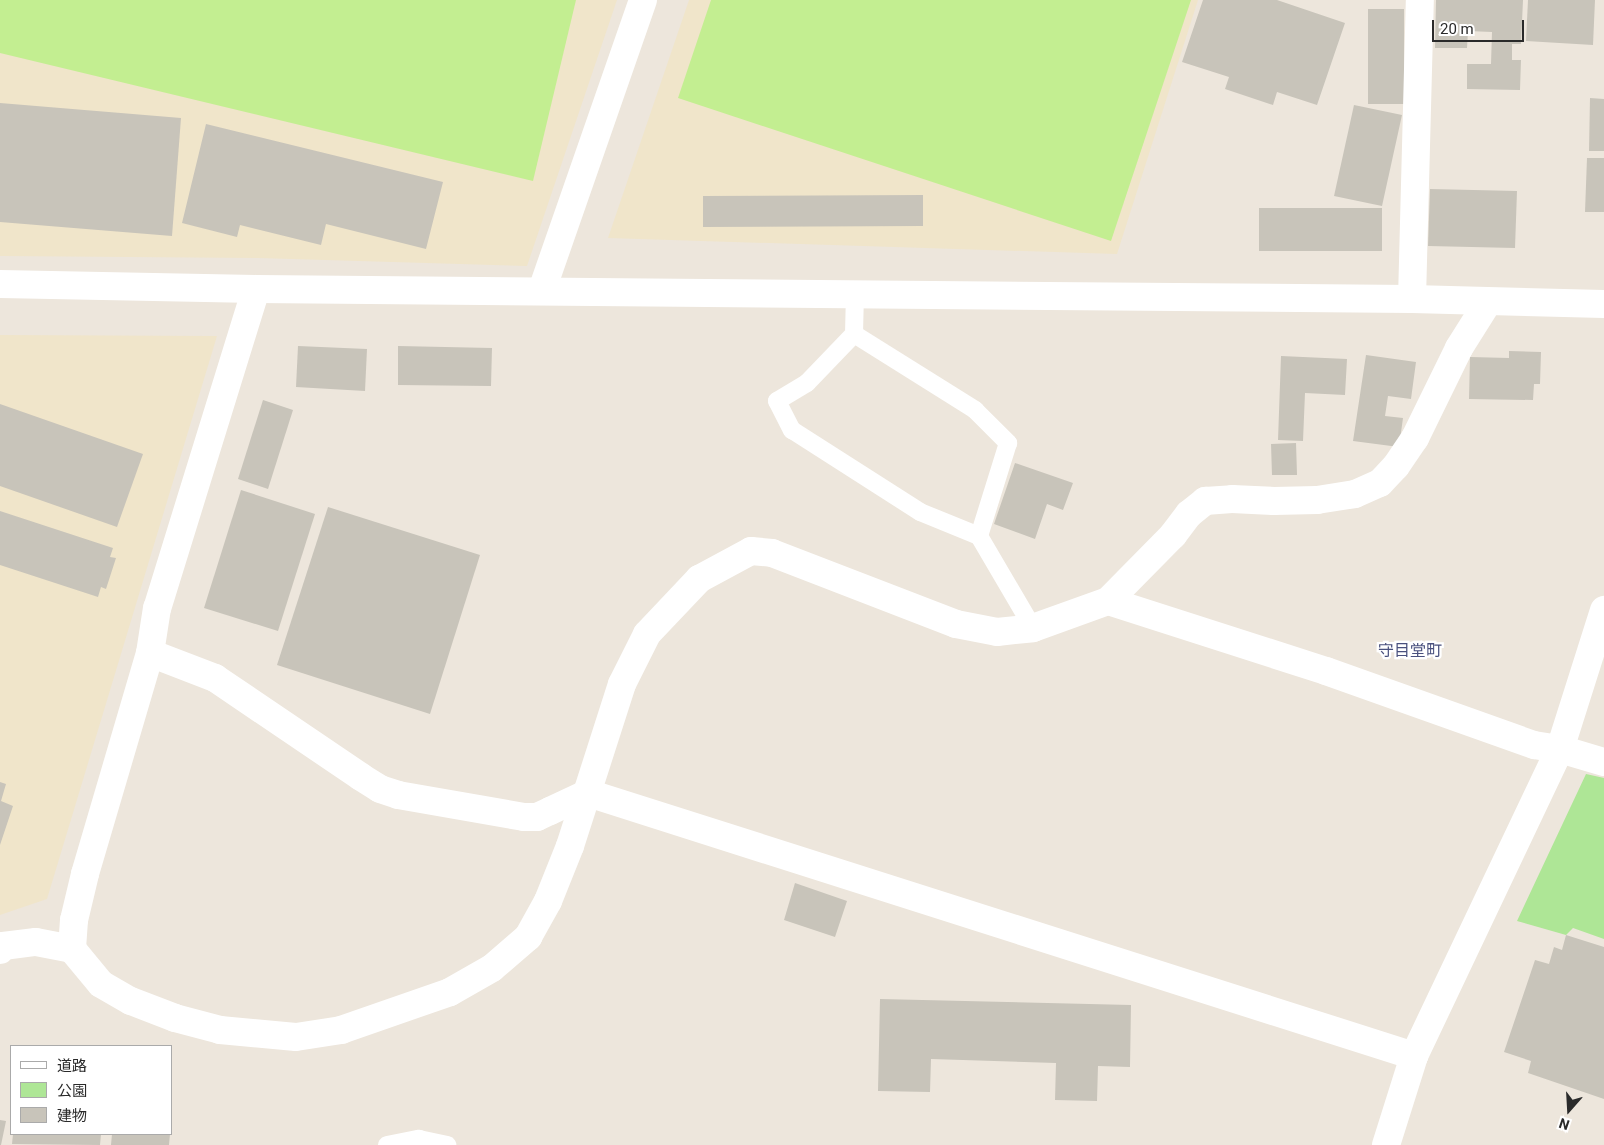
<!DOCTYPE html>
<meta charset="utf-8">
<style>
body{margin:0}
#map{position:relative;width:1604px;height:1145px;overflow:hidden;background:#ede6dc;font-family:Roboto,"Noto Sans JP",sans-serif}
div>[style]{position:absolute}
.education>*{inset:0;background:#f0e5ca}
.green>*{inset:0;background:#aee696}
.pitch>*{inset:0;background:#c3ee91}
.building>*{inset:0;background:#c8c4ba}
.service>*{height:18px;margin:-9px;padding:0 9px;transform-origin:9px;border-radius:9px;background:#fff}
.minor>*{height:28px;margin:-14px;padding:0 14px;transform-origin:14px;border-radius:14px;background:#fff}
.tertiary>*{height:28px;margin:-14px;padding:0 14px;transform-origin:14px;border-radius:14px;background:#fff}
span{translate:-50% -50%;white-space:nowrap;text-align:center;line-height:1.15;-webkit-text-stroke:4.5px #fff;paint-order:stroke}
.neighbourhood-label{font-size:16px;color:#49507d}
.legend{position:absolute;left:10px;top:1045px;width:162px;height:90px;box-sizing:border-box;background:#fff;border:1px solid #aaa;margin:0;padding:6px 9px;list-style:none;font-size:15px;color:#2a2a2a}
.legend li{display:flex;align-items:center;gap:10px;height:25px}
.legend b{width:25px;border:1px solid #aaa}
.north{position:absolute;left:1544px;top:1085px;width:50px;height:50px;-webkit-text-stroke:4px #fff;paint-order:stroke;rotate:199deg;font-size:14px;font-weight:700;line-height:20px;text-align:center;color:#2a2a2a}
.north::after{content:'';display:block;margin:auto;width:18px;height:22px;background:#2a2a2a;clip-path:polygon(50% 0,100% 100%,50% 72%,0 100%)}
.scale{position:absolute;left:1432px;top:20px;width:92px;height:22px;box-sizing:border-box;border:2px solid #2a2a2a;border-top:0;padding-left:6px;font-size:15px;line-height:18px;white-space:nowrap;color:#2a2a2a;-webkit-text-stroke:4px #fff;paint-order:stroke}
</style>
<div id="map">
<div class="education">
<i style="clip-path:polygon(0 0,617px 0,527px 266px,258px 258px,0 256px)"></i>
<i style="clip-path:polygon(689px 0,1198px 0,1117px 254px,608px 238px)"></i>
<i style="clip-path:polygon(0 335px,217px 336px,47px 899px,0 915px)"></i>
</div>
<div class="green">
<i style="clip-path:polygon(1586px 774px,1604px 778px,1604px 939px,1573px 928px,1566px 935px,1517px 921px)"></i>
</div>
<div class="pitch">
<i style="clip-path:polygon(0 0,576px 0,533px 181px,0 53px)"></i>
<i style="clip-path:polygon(711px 0,1191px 0,1111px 241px,678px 98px)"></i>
</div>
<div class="building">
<i style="clip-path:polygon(1203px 0,1277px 0,1345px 23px,1317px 105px,1277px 92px,1273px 105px,1225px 89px,1229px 77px,1182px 62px)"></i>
<i style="clip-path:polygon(1436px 0,1523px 0,1521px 44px,1512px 44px,1512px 60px,1521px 60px,1520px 90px,1467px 89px,1467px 64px,1491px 64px,1492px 32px,1468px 31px,1467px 48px,1435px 48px)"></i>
<i style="clip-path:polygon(1528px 0,1595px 0,1593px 45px,1526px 41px)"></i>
<i style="clip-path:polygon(1368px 9px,1404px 9px,1404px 104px,1368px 104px)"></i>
<i style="clip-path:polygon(1590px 98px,1604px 99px,1604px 151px,1589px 151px)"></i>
<i style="clip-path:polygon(0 103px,181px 118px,172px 236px,0 222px)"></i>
<i style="clip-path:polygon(1354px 105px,1402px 115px,1382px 206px,1334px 196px)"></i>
<i style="clip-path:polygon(206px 124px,443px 182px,426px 249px,326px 224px,321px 245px,240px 225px,237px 237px,182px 223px)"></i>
<i style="clip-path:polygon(1587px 158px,1604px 158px,1604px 212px,1585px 212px)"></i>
<i style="clip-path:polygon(1430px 189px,1517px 191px,1515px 248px,1428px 246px)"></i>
<i style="clip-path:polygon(923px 195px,923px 226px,703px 227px,703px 196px)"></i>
<i style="clip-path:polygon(1259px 208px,1382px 208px,1382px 251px,1259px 251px)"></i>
<i style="clip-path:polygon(298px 346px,367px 349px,365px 391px,296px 387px)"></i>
<i style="clip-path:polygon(398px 346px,492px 348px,491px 386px,398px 385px)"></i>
<i style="clip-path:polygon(1509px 351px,1541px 352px,1540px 384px,1534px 384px,1533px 400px,1469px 399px,1470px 357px,1509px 358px)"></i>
<i style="clip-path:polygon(1366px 355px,1416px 362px,1411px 399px,1388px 396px,1385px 416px,1403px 418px,1399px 447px,1353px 441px)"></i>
<i style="clip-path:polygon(1281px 356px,1347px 359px,1345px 395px,1305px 393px,1303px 441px,1278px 440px)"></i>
<i style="clip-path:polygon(263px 400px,293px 410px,268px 489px,238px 479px)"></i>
<i style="clip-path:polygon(0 404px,143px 454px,117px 527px,0 486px)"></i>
<i style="clip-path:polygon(1296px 443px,1297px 475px,1272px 475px,1271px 444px)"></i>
<i style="clip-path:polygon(1015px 463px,1073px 483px,1063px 510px,1047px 504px,1035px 539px,994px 524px)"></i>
<i style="clip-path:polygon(241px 490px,315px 514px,278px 631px,204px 608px)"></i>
<i style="clip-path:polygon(328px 507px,480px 555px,430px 714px,277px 665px)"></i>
<i style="clip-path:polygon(0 511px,113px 548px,110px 557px,116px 558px,106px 589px,101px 587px,98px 597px,0 565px)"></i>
<i style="clip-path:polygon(0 782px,6px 784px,1px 801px,13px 806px,0 845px)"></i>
<i style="clip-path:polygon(795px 883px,847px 901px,835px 937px,784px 920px)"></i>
<i style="clip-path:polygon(1566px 935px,1604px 947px,1604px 1099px,1528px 1073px,1531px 1061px,1504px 1052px,1535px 960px,1549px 964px,1554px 947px,1562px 950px)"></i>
<i style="clip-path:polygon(880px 999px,1131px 1005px,1130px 1067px,1098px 1066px,1097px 1101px,1055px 1100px,1056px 1063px,931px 1059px,930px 1092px,878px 1091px)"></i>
<i style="clip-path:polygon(0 1120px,6px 1121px,1px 1145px,0 1145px)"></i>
<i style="clip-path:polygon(13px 1134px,101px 1134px,100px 1145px,12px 1144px)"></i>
<i style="clip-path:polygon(112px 1134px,170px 1134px,169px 1145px,111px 1145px)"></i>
</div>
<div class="service">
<i style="left:855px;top:293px;width:41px;rotate:91.4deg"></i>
<i style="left:854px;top:334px;width:143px;rotate:32.1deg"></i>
<i style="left:975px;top:410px;width:47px;rotate:45deg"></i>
<i style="left:1008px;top:443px;width:97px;rotate:107.3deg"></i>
<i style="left:979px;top:536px;width:107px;rotate:59.6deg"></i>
<i style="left:854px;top:334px;width:68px;rotate:133.8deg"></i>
<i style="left:807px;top:383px;width:35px;rotate:149deg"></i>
<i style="left:777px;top:401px;width:33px;rotate:63deg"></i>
<i style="left:792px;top:430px;width:152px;rotate:32.6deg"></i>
<i style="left:920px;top:512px;width:64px;rotate:22.1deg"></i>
<i style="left:387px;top:1145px;width:33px;rotate:-11deg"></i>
<i style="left:419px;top:1139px;width:29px;rotate:12deg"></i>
</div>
<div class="minor">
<i style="left:256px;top:289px;width:334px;rotate:107.2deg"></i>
<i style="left:157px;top:608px;width:46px;rotate:98.8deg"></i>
<i style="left:150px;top:653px;width:230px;rotate:106.4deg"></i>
<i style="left:85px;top:874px;width:47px;rotate:103.4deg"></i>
<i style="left:74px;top:920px;width:29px;rotate:94deg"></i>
<i style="left:72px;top:949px;width:45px;rotate:50.4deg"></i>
<i style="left:101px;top:984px;width:34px;rotate:30deg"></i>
<i style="left:131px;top:1001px;width:47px;rotate:21.1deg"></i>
<i style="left:175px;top:1018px;width:47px;rotate:14.9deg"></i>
<i style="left:220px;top:1030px;width:76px;rotate:5.3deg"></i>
<i style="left:296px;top:1037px;width:46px;rotate:-8.8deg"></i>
<i style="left:341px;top:1030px;width:115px;rotate:-19.2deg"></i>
<i style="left:450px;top:992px;width:48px;rotate:-29.7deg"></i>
<i style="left:492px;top:968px;width:48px;rotate:-40.7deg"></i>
<i style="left:528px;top:937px;width:41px;rotate:-60.9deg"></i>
<i style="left:548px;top:901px;width:59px;rotate:-68.2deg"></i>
<i style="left:570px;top:846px;width:170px;rotate:-72.2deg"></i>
<i style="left:622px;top:684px;width:56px;rotate:-63.4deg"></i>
<i style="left:647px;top:634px;width:76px;rotate:-46.6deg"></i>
<i style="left:699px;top:579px;width:59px;rotate:-28.3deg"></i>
<i style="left:751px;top:551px;width:21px;rotate:5deg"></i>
<i style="left:772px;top:553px;width:197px;rotate:21.1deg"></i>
<i style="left:956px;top:624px;width:42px;rotate:11deg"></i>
<i style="left:997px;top:632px;width:36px;rotate:-6deg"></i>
<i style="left:1033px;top:628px;width:80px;rotate:-19.8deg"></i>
<i style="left:1108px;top:601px;width:93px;rotate:-45.4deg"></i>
<i style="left:1173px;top:535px;width:26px;rotate:-53deg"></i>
<i style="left:1189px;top:514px;width:21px;rotate:-39deg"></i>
<i style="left:1205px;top:501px;width:27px;rotate:-4deg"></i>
<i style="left:1232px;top:499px;width:42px;rotate:2.7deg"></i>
<i style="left:1274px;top:501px;width:43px;rotate:-1.3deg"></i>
<i style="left:1317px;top:500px;width:38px;rotate:-9deg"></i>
<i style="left:1355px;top:494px;width:27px;rotate:-24deg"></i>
<i style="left:1380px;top:483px;width:23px;rotate:-47deg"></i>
<i style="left:1396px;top:466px;width:34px;rotate:-56deg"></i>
<i style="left:1415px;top:438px;width:100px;rotate:-63.9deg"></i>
<i style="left:1459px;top:348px;width:54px;rotate:-57.8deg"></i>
<i style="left:1412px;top:299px;width:299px;rotate:-88.5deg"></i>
<i style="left:1108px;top:601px;width:229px;rotate:17.8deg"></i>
<i style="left:1326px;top:671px;width:221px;rotate:19.6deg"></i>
<i style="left:1534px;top:745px;width:26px;rotate:9deg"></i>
<i style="left:1560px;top:749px;width:46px;rotate:16.5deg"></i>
<i style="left:150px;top:653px;width:70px;rotate:21deg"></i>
<i style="left:215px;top:678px;width:176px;rotate:34.1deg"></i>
<i style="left:361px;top:777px;width:22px;rotate:32deg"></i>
<i style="left:380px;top:789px;width:19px;rotate:18deg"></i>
<i style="left:398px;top:795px;width:128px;rotate:9.9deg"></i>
<i style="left:524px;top:817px;width:13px"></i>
<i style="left:537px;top:817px;width:14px;rotate:-25deg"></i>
<i style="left:550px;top:811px;width:42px;rotate:-25.3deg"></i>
<i style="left:588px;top:793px;width:867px;rotate:17.66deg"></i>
<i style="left:0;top:950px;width:5px;rotate:-53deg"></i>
<i style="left:3px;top:946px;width:33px;rotate:-7deg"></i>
<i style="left:36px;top:942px;width:37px;rotate:11deg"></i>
</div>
<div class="tertiary">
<i style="left:0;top:284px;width:256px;rotate:1.1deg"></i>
<i style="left:256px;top:289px;width:1156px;rotate:0.5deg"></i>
<i style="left:1412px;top:299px;width:192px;rotate:1.5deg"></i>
<i style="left:542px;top:290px;width:307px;rotate:-70.8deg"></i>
<i style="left:1386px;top:1145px;width:93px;rotate:-72.5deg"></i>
<i style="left:1414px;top:1056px;width:340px;rotate:-64.6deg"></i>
<i style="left:1560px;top:749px;width:146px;rotate:-72.4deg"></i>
</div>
<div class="neighbourhood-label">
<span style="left:1410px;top:651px">守目堂町</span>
</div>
<ul class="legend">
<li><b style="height:6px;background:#fff"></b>道路</li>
<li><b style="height:14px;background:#aee696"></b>公園</li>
<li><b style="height:14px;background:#c8c4ba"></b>建物</li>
</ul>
<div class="north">N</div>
<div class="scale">20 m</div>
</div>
